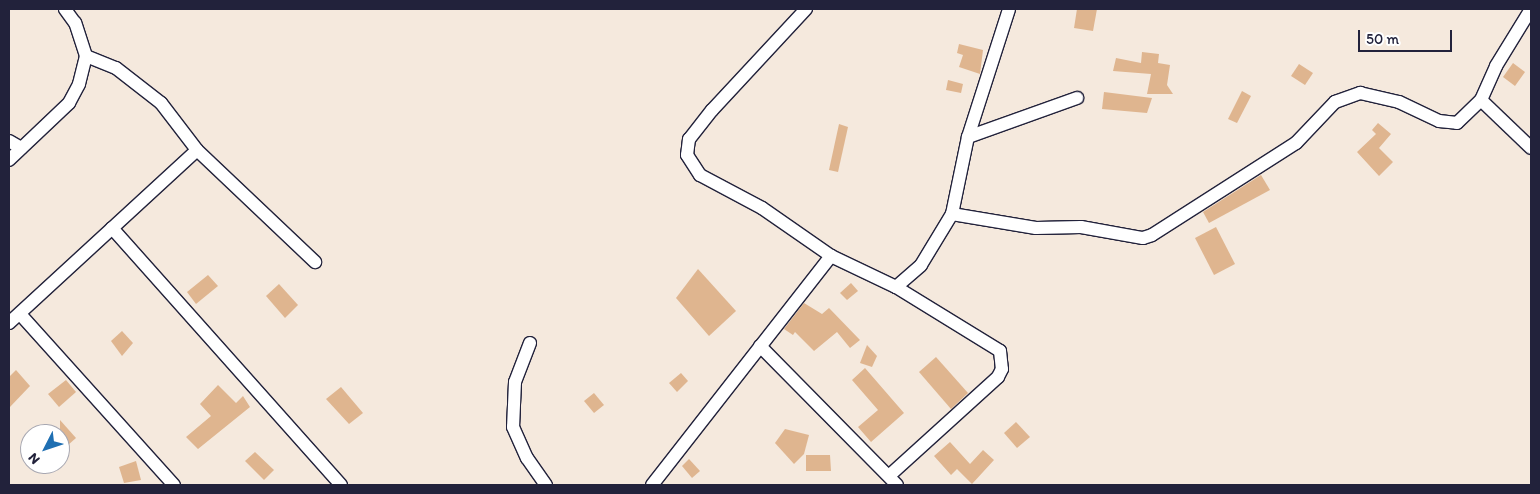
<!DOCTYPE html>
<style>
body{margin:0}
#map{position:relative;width:1540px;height:494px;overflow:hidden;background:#f5e9dd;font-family:Itim,sans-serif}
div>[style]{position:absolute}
.building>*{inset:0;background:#dfb58f}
.roads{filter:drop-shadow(1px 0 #22223b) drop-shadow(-1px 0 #22223b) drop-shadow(0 1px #22223b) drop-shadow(0 -1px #22223b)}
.street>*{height:12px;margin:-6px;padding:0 6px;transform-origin:6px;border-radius:6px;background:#fff}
span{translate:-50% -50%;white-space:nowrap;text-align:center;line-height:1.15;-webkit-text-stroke:4.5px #fff;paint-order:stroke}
.frame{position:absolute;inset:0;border:10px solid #22223b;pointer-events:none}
.north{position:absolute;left:20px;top:424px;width:50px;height:50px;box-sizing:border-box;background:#fff;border:1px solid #a7a7b1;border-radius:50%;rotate:229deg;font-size:14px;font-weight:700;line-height:20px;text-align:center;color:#22223b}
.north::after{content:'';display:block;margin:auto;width:18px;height:22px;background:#1f6fb2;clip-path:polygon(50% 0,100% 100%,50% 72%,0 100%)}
.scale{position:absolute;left:1358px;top:30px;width:94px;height:22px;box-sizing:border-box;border:2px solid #22223b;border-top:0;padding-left:6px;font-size:15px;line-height:18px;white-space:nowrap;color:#22223b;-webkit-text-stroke:4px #fff;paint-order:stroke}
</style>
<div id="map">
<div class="building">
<i style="clip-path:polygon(1077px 9px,1097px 9px,1093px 31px,1074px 28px)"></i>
<i style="clip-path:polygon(959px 44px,983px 50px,980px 74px,959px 67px,963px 55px,957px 53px)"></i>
<i style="clip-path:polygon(1142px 52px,1159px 54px,1158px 63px,1170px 65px,1167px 85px,1173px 94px,1147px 94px,1151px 74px,1113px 71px,1116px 58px,1141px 63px)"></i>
<i style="clip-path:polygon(1513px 63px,1525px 72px,1515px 86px,1503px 77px)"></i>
<i style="clip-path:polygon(1299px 64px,1313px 73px,1305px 85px,1291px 76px)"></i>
<i style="clip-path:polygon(948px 80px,963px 84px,961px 93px,946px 90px)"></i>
<i style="clip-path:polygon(1242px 91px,1251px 96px,1237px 123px,1228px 119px)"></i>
<i style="clip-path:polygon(1104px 92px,1152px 98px,1147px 113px,1102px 109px)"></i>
<i style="clip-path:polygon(1378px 123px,1391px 134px,1379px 148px,1393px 162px,1379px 176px,1357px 152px,1376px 134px,1372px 130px)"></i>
<i style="clip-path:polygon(839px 124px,848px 127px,838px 172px,829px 170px)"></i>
<i style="clip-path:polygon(1261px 175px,1270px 190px,1209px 223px,1203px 212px)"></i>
<i style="clip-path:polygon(1216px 227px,1235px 264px,1214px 275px,1195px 238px)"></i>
<i style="clip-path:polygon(698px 269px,736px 311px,709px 336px,676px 298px)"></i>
<i style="clip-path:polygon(208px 275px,218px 286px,196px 304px,187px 292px)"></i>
<i style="clip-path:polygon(851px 283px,858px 291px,847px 300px,840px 293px)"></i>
<i style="clip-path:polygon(279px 284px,298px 305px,285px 318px,266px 296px)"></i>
<i style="clip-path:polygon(804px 303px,822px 314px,829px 308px,860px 340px,850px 348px,837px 332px,814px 351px,795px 332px,793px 335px,784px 329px)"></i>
<i style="clip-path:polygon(122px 331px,133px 343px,122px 356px,111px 341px)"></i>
<i style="clip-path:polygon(867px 345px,877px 356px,872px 367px,860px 363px)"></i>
<i style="clip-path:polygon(936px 357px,968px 393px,951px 409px,919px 372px)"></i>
<i style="clip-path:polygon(865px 368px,904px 413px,871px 442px,858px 427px,878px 410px,852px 380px)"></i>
<i style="clip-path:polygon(16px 370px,30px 386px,9px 408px,9px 377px)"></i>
<i style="clip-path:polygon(681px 373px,688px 381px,677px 392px,669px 383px)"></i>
<i style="clip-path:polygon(66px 380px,76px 392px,59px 407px,48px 394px)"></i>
<i style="clip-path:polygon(218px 385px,236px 403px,243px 396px,250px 407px,198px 449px,186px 437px,211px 416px,200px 404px)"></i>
<i style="clip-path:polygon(341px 387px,363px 413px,349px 424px,326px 399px)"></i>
<i style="clip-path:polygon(594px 393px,604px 405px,594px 413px,584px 401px)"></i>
<i style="clip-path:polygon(60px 420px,76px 438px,60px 452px)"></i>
<i style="clip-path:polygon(1016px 422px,1030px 437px,1017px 448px,1004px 433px)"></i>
<i style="clip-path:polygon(785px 429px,809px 435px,804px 454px,794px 464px,775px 443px)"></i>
<i style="clip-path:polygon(950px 442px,970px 464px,983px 450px,994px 460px,972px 484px,957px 469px,951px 475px,934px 456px)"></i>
<i style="clip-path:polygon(255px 452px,274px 470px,264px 480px,245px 461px)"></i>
<i style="clip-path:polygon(806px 455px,830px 455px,831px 471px,806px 471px)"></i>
<i style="clip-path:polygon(689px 459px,700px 471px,692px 478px,682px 466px)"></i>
<i style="clip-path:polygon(136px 461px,141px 480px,124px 483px,119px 467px)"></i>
</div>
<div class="roads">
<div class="street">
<i style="left:806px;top:9px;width:138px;rotate:132.9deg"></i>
<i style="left:712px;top:110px;width:37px;rotate:128deg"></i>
<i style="left:689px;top:139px;width:16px;rotate:97deg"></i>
<i style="left:687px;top:155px;width:24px;rotate:57deg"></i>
<i style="left:700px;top:175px;width:70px;rotate:28deg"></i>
<i style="left:762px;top:208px;width:84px;rotate:34.8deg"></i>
<i style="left:831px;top:256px;width:72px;rotate:25.5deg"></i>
<i style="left:896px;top:287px;width:122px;rotate:31.6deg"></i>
<i style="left:1000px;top:351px;width:18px;rotate:84deg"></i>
<i style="left:1002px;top:369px;width:9px;rotate:117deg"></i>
<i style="left:998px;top:377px;width:147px;rotate:137.8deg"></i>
<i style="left:86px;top:56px;width:32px;rotate:22deg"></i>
<i style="left:116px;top:68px;width:57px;rotate:37.9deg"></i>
<i style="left:161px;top:103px;width:59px;rotate:52.5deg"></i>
<i style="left:197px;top:150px;width:163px;rotate:43.5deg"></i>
<i style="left:1481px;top:100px;width:69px;rotate:43.8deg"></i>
<i style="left:968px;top:137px;width:116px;rotate:-19.7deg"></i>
<i style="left:9px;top:141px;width:14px;rotate:30deg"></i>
<i style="left:9px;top:160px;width:83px;rotate:-43.5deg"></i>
<i style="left:69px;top:103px;width:21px;rotate:-62deg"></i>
<i style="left:79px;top:84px;width:29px;rotate:-76deg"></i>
<i style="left:86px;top:56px;width:35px;rotate:-108deg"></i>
<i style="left:75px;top:23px;width:17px;rotate:-126deg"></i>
<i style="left:952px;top:214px;width:85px;rotate:9.5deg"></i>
<i style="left:1036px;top:228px;width:45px;rotate:-1.3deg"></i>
<i style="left:1081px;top:227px;width:63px;rotate:10.1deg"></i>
<i style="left:1143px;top:238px;width:9px;rotate:-18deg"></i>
<i style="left:1152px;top:235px;width:171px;rotate:-32.6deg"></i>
<i style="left:1296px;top:143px;width:57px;rotate:-46.4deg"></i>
<i style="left:1335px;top:102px;width:27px;rotate:-20deg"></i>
<i style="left:1360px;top:93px;width:40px;rotate:13deg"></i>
<i style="left:1399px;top:102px;width:44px;rotate:25.4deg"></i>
<i style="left:1439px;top:121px;width:18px;rotate:6deg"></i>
<i style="left:1457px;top:123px;width:33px;rotate:-44deg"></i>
<i style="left:1481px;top:100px;width:37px;rotate:-66deg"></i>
<i style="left:1496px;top:66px;width:67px;rotate:-58.4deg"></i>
<i style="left:112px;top:228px;width:344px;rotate:48.3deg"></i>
<i style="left:896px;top:287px;width:33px;rotate:-41deg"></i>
<i style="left:921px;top:265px;width:60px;rotate:-58.7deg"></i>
<i style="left:952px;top:214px;width:79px;rotate:-78.3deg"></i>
<i style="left:968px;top:137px;width:134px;rotate:-72.2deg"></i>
<i style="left:20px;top:314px;width:230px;rotate:48deg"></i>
<i style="left:9px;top:323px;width:255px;rotate:-42.6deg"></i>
<i style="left:530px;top:343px;width:42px;rotate:111deg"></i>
<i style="left:515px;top:382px;width:45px;rotate:92.5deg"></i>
<i style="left:513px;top:427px;width:34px;rotate:66deg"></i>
<i style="left:527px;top:458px;width:33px;rotate:55deg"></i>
<i style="left:760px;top:346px;width:195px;rotate:45.4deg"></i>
<i style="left:652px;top:485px;width:291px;rotate:-52deg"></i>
</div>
</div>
<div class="frame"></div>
<div class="north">N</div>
<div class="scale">50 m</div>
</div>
